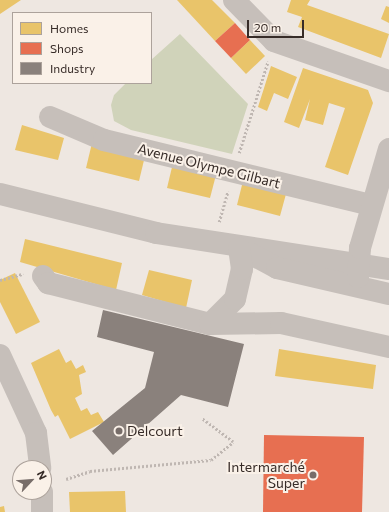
<!DOCTYPE html>
<meta charset="utf-8">
<style>
body{margin:0}
#map{position:relative;width:389px;height:512px;overflow:hidden;background:#eee7e1;font-family:Commissioner,sans-serif}
div>[style]{position:absolute}
.green>*{inset:0;background:#d0d3ba}
.homes>*{inset:0;background:#e9c46a}
.shops>*{inset:0;background:#e76f51}
.industry>*{inset:0;background:#8a817c}
.path>*{height:2.5px;margin-top:-1.25px;transform-origin:0;background:repeating-linear-gradient(90deg,#bfb7b2 0 2px,transparent 0 4px)}
.minor>*{height:22px;margin:-11px;padding:0 11px;transform-origin:11px;border-radius:11px;background:#c6bfba}
.dots>*{width:11px;height:11px;translate:-50% -50%;box-sizing:border-box;border:2px solid #faf1e8;border-radius:50%}
span{translate:-50% -50%;white-space:nowrap;text-align:center;line-height:1.15;-webkit-text-stroke:4px #faf1e8;paint-order:stroke}
.street-label{font-size:14px;color:#372c28}
.poi-label{font-size:14px;color:#372c28}
.left{translate:0 -50%;text-align:left}
.right{translate:-100% -50%;text-align:right}
.legend{position:absolute;left:12px;top:12px;width:140px;height:72px;box-sizing:border-box;background:#faf1e8;border:1px solid #aca29b;margin:0;padding:5px 7px;list-style:none;font-size:12px;color:#372c28}
.legend li{display:flex;align-items:center;gap:8px;height:20px}
.legend b{width:20px;border:1px solid #aca29b}
.north{position:absolute;left:12px;top:460px;width:40px;height:40px;box-sizing:border-box;background:#faf1e8;border:1px solid #aca29b;border-radius:50%;rotate:64deg;font-size:11px;font-weight:700;line-height:16px;text-align:center;color:#372c28}
.north::after{content:'';display:block;margin:auto;width:14px;height:18px;background:#776d69;clip-path:polygon(50% 0,100% 100%,50% 72%,0 100%)}
.scale{position:absolute;left:247px;top:20px;width:57px;height:18px;box-sizing:border-box;border:2px solid #372c28;border-top:0;padding-left:5px;font-size:12px;line-height:14px;white-space:nowrap;color:#372c28;-webkit-text-stroke:3px #faf1e8;paint-order:stroke}
</style>
<div id="map">
<div class="green">
<i style="clip-path:polygon(180px 34px,248px 104px,232px 154px,131px 130px,114px 121px,111px 105px,114px 95px,126px 83px,151px 83px,151px 60px)"></i>
</div>
<div class="homes">
<i style="clip-path:polygon(0 0,21px 0,0 14px)"></i>
<i style="clip-path:polygon(177px 0,212px 0,235px 23px,215px 41px)"></i>
<i style="clip-path:polygon(291px 0,310px 0,307px 5px,389px 34px,381px 58px,298px 27px,302px 17px,287px 12px)"></i>
<i style="clip-path:polygon(386px 6px,389px 7px,389px 23px,381px 19px)"></i>
<i style="clip-path:polygon(250px 40px,265px 56px,246px 74px,231px 58px)"></i>
<i style="clip-path:polygon(271px 66px,297px 77px,288px 99px,274px 93px,267px 111px,258px 107px)"></i>
<i style="clip-path:polygon(303px 68px,368px 90px,373px 103px,348px 175px,325px 167px,345px 108px,329px 103px,323px 125px,305px 120px,310px 99px,299px 128px,284px 122px)"></i>
<i style="clip-path:polygon(22px 125px,64px 138px,58px 160px,15px 150px)"></i>
<i style="clip-path:polygon(92px 143px,145px 156px,139px 181px,86px 168px)"></i>
<i style="clip-path:polygon(173px 163px,216px 175px,210px 198px,167px 188px)"></i>
<i style="clip-path:polygon(243px 181px,286px 194px,280px 216px,237px 205px)"></i>
<i style="clip-path:polygon(25px 239px,122px 263px,116px 290px,20px 262px)"></i>
<i style="clip-path:polygon(149px 270px,192px 280px,186px 308px,142px 295px)"></i>
<i style="clip-path:polygon(15px 273px,40px 322px,16px 334px,0 302px,0 280px)"></i>
<i style="clip-path:polygon(59px 349px,66px 363px,71px 360px,76px 369px,83px 365px,86px 372px,79px 375px,82px 394px,75px 398px,81px 411px,87px 408px,91px 415px,98px 412px,104px 422px,70px 439px,58px 415px,55px 417px,51px 410px,31px 363px)"></i>
<i style="clip-path:polygon(279px 349px,376px 365px,373px 389px,275px 376px)"></i>
<i style="clip-path:polygon(125px 491px,126px 512px,70px 512px,69px 492px)"></i>
<i style="clip-path:polygon(4px 506px,5px 512px,0 512px,0 507px)"></i>
</div>
<div class="shops">
<i style="clip-path:polygon(235px 23px,250px 40px,231px 58px,215px 41px)"></i>
<i style="clip-path:polygon(264px 435px,364px 437px,362px 512px,263px 512px)"></i>
</div>
<div class="industry">
<i style="clip-path:polygon(103px 310px,244px 344px,228px 407px,181px 395px,113px 455px,92px 431px,145px 388px,154px 352px,97px 337px)"></i>
</div>
<div class="path">
<i style="left:239px;top:153px;width:96px;rotate:-72.5deg"></i>
<i style="left:219px;top:222px;width:32px;rotate:-74deg"></i>
<i style="left:0;top:280px;width:24px;rotate:-15deg"></i>
<i style="left:66px;top:479px;width:25px;rotate:-18deg"></i>
<i style="left:90px;top:471px;width:121px;rotate:-5.2deg"></i>
<i style="left:211px;top:460px;width:28px;rotate:-39deg"></i>
<i style="left:233px;top:442px;width:39px;rotate:-143deg"></i>
</div>
<div class="minor">
<i style="left:234px;top:0;width:57px;rotate:45.7deg"></i>
<i style="left:274px;top:41px;width:122px;rotate:19.2deg"></i>
<i style="left:50px;top:117px;width:59px;rotate:23.1deg"></i>
<i style="left:104px;top:140px;width:274px;rotate:13.7deg"></i>
<i style="left:0;top:194px;width:161px;rotate:14deg"></i>
<i style="left:156px;top:233px;width:236px;rotate:8.8deg"></i>
<i style="left:249px;top:253px;width:32px;rotate:28deg"></i>
<i style="left:277px;top:268px;width:115px;rotate:13.1deg"></i>
<i style="left:43px;top:276px;width:9px;rotate:54deg"></i>
<i style="left:48px;top:283px;width:167px;rotate:14.2deg"></i>
<i style="left:210px;top:324px;width:71px;rotate:-0.8deg"></i>
<i style="left:281px;top:323px;width:111px;rotate:12.5deg"></i>
<i style="left:358px;top:277px;width:29px;rotate:-86deg"></i>
<i style="left:360px;top:248px;width:103px;rotate:-73.7deg"></i>
<i style="left:210px;top:324px;width:35px;rotate:-45deg"></i>
<i style="left:235px;top:299px;width:31px;rotate:-77deg"></i>
<i style="left:242px;top:269px;width:21px;rotate:-98deg"></i>
<i style="left:0;top:355px;width:86px;rotate:65.2deg"></i>
<i style="left:36px;top:433px;width:35px;rotate:83deg"></i>
<i style="left:42px;top:492px;width:20px;rotate:90deg"></i>
</div>
<div class="dots">
<i style="left:119px;top:431px;background:#776d69"></i>
<i style="left:313px;top:475px;background:#776d69"></i>
</div>
<div class="street-label">
<span style="left:209px;top:166px;rotate:14deg">Avenue Olympe Gilbart</span>
</div>
<div class="poi-label">
<span class="left" style="left:127px;top:431px">Delcourt</span>
<span class="right" style="left:305px;top:475px">Intermarché<br>Super</span>
</div>
<ul class="legend">
<li><b style="height:11px;background:#e9c46a"></b>Homes</li>
<li><b style="height:11px;background:#e76f51"></b>Shops</li>
<li><b style="height:11px;background:#8a817c"></b>Industry</li>
</ul>
<div class="north">N</div>
<div class="scale">20 m</div>
</div>
